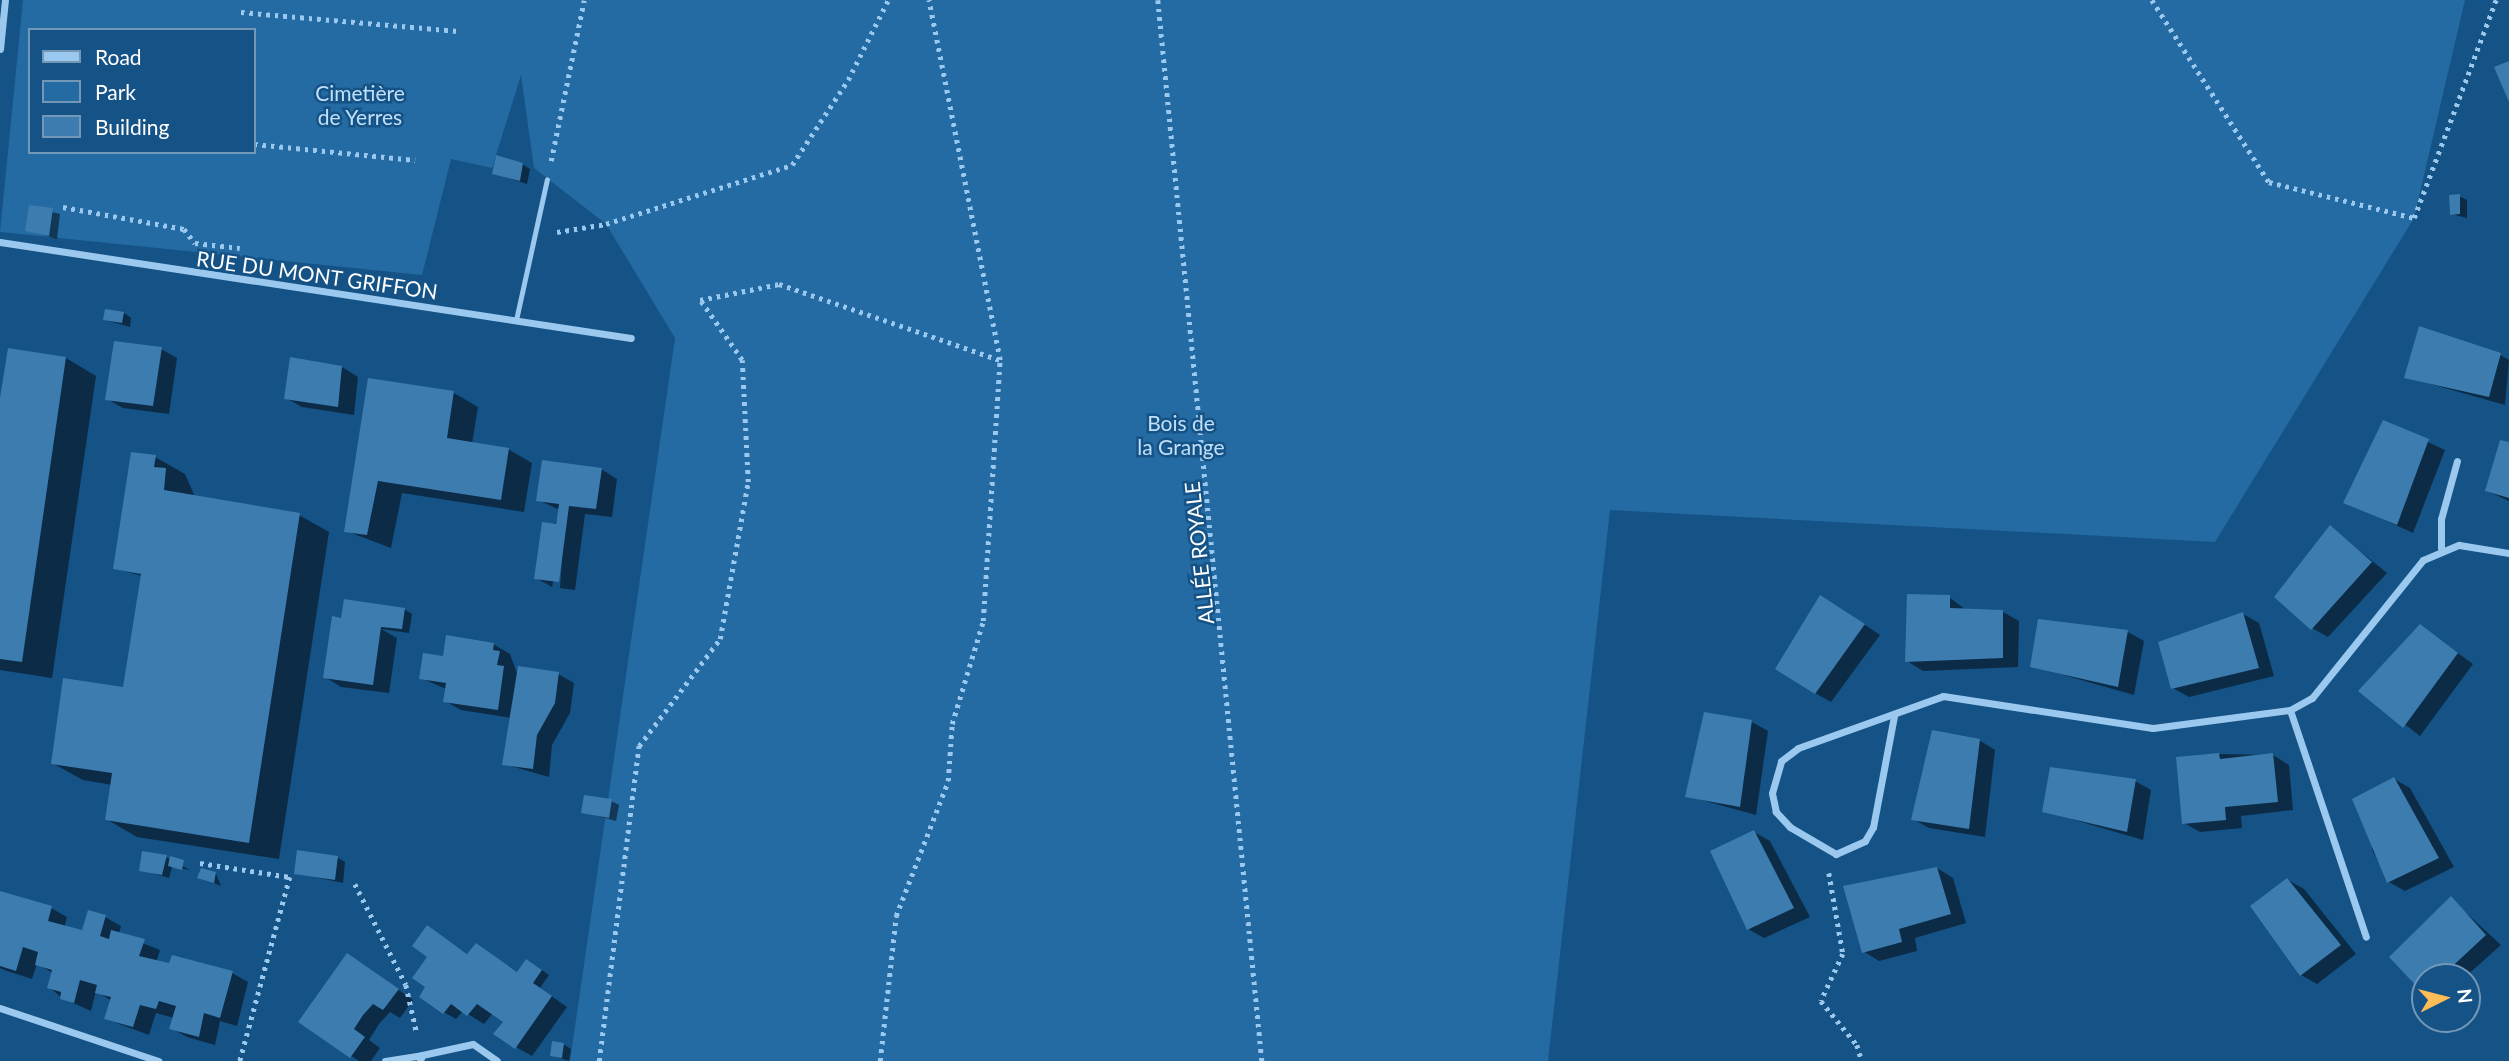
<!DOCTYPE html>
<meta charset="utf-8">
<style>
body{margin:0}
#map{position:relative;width:2509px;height:1061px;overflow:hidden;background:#155285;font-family:Lato,sans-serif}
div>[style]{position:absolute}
.green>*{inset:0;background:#246aa3}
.shadow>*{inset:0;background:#0007}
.building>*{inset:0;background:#3d7caf}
.path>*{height:4.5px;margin-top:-2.25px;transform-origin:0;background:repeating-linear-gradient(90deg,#9ac8ee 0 3.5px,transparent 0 8.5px)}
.service>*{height:5px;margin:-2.5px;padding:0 2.5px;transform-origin:2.5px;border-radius:2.5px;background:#9ac8ee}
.minor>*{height:7px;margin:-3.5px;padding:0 3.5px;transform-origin:3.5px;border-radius:3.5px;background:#9ac8ee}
span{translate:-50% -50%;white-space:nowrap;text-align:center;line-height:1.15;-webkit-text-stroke:5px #155285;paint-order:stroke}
.park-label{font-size:21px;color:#c0e0fa}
.street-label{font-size:21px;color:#fff}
.legend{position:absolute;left:28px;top:28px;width:228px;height:126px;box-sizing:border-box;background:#155285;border:2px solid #7397b6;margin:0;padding:9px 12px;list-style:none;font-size:21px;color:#fff}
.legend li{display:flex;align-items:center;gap:14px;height:35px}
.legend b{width:35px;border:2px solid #7397b6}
.north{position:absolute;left:2411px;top:963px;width:70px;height:70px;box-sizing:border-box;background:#155285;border:2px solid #7397b6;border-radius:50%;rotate:84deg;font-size:19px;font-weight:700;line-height:28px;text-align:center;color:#fff}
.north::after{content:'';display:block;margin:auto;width:24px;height:32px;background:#ffbd57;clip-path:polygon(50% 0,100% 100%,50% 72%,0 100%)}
</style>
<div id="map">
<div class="green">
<i style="clip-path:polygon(evenodd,23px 0,2465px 0,2414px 218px,2215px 542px,1610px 510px,1548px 1061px,570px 1061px,675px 338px,606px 224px,534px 168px,521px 75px,492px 168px,451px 159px,422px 275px,0 232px,23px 0,30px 30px,254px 30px,254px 152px,30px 152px,30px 30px)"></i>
</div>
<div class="shadow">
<i style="clip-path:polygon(522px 164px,530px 169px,527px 184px,494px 173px)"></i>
<i style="clip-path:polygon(2459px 196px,2467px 200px,2467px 218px,2451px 214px)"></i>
<i style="clip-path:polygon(30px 207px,60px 214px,57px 239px,27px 230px)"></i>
<i style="clip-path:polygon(124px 313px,131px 318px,130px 327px,105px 320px)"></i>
<i style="clip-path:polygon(161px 349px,177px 358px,169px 414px,123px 408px,107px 399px)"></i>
<i style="clip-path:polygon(10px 350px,66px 358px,96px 376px,52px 678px,0 670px,0 407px)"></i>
<i style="clip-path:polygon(2500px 355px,2509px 360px,2505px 405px,2406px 377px)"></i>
<i style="clip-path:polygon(342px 367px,358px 377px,354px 415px,302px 407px,286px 398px)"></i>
<i style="clip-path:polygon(369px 380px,454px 393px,478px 407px,472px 444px,508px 449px,532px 463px,524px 512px,402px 493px,391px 548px,346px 531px)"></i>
<i style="clip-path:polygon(2384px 422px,2445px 450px,2413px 533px,2345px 502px)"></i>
<i style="clip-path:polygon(2509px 445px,2509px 501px,2487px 491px)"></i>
<i style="clip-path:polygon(155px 457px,185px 474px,195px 497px,299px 515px,329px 532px,279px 859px,137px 837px,106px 819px,112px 785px,83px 780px,52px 763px,125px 689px,142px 576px,114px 568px)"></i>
<i style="clip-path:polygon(601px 469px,617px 479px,612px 517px,585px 514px,575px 590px,560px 588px,564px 532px,552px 587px,536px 578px,560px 510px,538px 500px)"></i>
<i style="clip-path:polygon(2330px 527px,2387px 573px,2328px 637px,2312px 628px)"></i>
<i style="clip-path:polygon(1949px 597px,1966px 610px,2003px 612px,2019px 621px,2018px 667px,1923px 671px,1907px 661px)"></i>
<i style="clip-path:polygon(1837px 606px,1880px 635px,1831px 702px,1815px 693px)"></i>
<i style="clip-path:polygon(404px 609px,412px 614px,409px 633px,381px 629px,397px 638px,389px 693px,341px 687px,325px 677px,342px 620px)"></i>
<i style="clip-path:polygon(2243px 614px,2259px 623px,2274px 676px,2189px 697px,2173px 688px)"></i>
<i style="clip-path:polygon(2040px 621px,2128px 632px,2144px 641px,2134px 695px,2032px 666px)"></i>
<i style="clip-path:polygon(2420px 626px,2473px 664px,2420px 736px,2361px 691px)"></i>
<i style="clip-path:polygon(493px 644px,510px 654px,518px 676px,558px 674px,574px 683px,570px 713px,552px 745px,549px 777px,504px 764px,512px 718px,461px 710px,445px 701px,446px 689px,421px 678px,445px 658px)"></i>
<i style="clip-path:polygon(1752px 722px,1768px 731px,1756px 815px,1687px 796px)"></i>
<i style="clip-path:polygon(1979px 740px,1995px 750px,1985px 837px,1929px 828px,1913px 819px)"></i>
<i style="clip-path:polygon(2218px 754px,2273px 755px,2289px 765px,2293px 810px,2241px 816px,2242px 828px,2200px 832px,2184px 823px)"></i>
<i style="clip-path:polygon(2394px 779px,2410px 788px,2454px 867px,2405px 891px,2389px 882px,2372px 850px)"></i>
<i style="clip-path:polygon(2135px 781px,2151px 790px,2143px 840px,2044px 811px)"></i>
<i style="clip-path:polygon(611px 801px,619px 805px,616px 821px,583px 812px)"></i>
<i style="clip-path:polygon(1754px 832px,1770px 841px,1810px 917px,1764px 938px,1748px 929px)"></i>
<i style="clip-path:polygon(166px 857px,190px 870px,172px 867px,169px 878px,141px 870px)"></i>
<i style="clip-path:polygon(338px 858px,345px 862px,343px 883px,296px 873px)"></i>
<i style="clip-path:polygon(1937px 868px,1953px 878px,1966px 923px,1915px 938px,1917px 951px,1879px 961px,1863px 951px,1871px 881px)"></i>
<i style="clip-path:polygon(216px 874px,221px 886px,200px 877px)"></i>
<i style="clip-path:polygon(2288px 880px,2304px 889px,2356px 954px,2317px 984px,2301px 975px)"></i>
<i style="clip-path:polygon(0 893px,51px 908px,67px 917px,64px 928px,83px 933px,105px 917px,121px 926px,119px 934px,160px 950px,156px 962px,232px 973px,248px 982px,237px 1026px,220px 1021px,215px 1045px,187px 1037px,171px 1028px,174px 1018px,156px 1013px,149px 1035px,106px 1019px,112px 1001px,96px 991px,91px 1011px,62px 998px,49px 987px,53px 973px,37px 964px,32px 979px,7px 971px,0 968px)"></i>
<i style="clip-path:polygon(2451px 899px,2501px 945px,2465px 977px,2425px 977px,2425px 992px,2391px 957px)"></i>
<i style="clip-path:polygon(428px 927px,469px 955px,499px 960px,519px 973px,535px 965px,549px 975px,540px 988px,567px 1007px,532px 1056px,516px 1047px,505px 1022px,493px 1013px,484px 1024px,463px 1011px,456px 1019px,440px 1010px,427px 986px)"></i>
<i style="clip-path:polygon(363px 964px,413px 1000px,400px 1018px,390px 1012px,379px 1024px,369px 1040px,380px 1048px,371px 1061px,359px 1061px,300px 1022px)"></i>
<i style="clip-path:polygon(563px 1044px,571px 1049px,569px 1061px,552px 1055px)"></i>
</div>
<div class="building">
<i style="clip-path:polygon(2509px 61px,2509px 102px,2494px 67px)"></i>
<i style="clip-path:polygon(496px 155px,523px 163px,520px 181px,492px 174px)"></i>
<i style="clip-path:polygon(2460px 194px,2460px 214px,2450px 215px,2449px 195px)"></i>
<i style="clip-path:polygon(29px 205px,53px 208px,49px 236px,25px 231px)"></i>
<i style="clip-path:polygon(105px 309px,124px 312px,122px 323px,103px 320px)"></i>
<i style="clip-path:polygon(2419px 326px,2501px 353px,2489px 397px,2404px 378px)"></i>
<i style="clip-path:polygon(114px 341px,162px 347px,153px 406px,105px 400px)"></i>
<i style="clip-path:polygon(8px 348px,66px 357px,22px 662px,0 659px,0 398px)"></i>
<i style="clip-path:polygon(290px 357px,342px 366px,338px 407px,284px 399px)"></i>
<i style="clip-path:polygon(368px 378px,454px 391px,447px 438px,509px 448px,501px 500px,378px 481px,367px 535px,344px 532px)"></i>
<i style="clip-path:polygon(2383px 420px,2429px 439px,2397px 525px,2343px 503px)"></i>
<i style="clip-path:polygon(2500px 440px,2509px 442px,2509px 498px,2485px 491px)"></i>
<i style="clip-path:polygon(131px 452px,156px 455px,154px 467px,166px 468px,164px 490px,300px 513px,249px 843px,105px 820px,112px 773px,51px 764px,63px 678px,123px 687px,141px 574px,113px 569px)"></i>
<i style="clip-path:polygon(542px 460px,602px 468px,596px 509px,569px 506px,559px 582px,534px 579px,542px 522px,556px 524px,559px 504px,536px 501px)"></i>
<i style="clip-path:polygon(2330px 525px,2372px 562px,2311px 630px,2274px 597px)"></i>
<i style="clip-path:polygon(1907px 594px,1950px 595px,1950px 608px,2003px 610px,2003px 658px,1905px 662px)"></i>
<i style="clip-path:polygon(1820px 595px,1865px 624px,1815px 694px,1775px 669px)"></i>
<i style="clip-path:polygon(344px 599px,405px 608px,402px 629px,381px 627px,373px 685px,323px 678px,332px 616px,341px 618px)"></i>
<i style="clip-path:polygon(2243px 612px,2259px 668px,2171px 689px,2158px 642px)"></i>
<i style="clip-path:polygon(2038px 619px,2128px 630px,2118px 687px,2030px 667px)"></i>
<i style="clip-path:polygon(2420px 624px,2458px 653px,2403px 728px,2358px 691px)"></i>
<i style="clip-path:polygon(446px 635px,494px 643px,493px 650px,500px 651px,497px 665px,504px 666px,498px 710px,443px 702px,446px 683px,419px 679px,423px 653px,443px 656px)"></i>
<i style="clip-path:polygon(518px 666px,559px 672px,555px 703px,537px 735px,533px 769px,502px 765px)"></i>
<i style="clip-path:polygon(1704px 712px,1752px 720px,1740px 807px,1685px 797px)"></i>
<i style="clip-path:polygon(1932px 730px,1980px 739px,1969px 829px,1911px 820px)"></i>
<i style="clip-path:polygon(2219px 753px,2220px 759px,2273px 753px,2278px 802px,2225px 807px,2226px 820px,2182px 824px,2176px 757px)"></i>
<i style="clip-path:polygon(2050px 767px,2136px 779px,2127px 832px,2042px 812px)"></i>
<i style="clip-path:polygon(2394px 777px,2439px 858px,2387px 883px,2352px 799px)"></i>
<i style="clip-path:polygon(584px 795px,612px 799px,609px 818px,581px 813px)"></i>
<i style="clip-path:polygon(1754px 830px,1794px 908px,1747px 930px,1710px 851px)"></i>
<i style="clip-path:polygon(297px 850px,338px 856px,335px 880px,294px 874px)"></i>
<i style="clip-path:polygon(142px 851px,167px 855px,162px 875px,139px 871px)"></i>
<i style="clip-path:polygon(170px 856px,184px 860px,182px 870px,168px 866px)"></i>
<i style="clip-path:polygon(1937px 867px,1951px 914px,1899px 929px,1902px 942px,1862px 953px,1843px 886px)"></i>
<i style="clip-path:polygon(201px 868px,216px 872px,214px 883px,197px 878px)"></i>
<i style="clip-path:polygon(2287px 878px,2341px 945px,2300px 976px,2250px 906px)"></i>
<i style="clip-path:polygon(0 891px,52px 906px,48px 921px,82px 930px,88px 910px,106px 915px,100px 936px,109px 939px,111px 930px,145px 939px,139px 956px,169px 963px,172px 955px,233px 971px,220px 1018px,204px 1013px,199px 1037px,169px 1029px,176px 1006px,159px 1001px,156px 1009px,140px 1005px,133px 1027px,104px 1019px,111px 997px,95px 993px,97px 985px,80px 980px,74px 1003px,60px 999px,61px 992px,47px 988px,52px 970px,35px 965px,38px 952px,23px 947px,16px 971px,0 966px)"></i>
<i style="clip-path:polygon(2451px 896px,2486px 935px,2443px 975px,2425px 977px,2422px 992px,2389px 957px)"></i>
<i style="clip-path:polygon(427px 925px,467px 954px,476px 943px,517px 972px,526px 959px,542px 970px,533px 983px,552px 996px,515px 1049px,493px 1034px,503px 1022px,477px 1004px,467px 1016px,451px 1004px,443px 1014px,419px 997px,425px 987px,412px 978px,427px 957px,412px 946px)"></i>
<i style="clip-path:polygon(347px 953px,399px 989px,383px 1010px,373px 1004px,363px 1015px,354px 1029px,365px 1037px,350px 1058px,298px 1022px)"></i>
<i style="clip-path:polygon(552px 1041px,564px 1043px,562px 1058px,550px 1056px)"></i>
</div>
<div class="path">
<i style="left:1158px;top:0;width:1066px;rotate:84.4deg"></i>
<i style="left:2152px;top:0;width:216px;rotate:57.3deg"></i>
<i style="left:2269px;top:182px;width:149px;rotate:13.9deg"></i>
<i style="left:2414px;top:218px;width:233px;rotate:-69.4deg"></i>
<i style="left:241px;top:12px;width:218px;rotate:5deg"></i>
<i style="left:254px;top:144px;width:162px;rotate:5.7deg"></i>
<i style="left:551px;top:161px;width:164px;rotate:-78.4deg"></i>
<i style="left:63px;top:207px;width:123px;rotate:10.3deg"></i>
<i style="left:184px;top:229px;width:18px;rotate:52deg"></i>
<i style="left:195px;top:243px;width:45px;rotate:6.3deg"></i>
<i style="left:557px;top:232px;width:50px;rotate:-9.3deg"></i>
<i style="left:606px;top:224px;width:195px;rotate:-17.6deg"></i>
<i style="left:792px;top:165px;width:102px;rotate:-56.6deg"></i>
<i style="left:848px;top:80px;width:89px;rotate:-63.4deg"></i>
<i style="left:200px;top:863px;width:91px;rotate:8.8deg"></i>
<i style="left:290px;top:877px;width:191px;rotate:105.2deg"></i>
<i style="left:1829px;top:873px;width:82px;rotate:80.2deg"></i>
<i style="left:1843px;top:954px;width:52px;rotate:115.1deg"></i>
<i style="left:1821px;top:1001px;width:57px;rotate:50.7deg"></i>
<i style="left:1857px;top:1045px;width:17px;rotate:73deg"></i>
<i style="left:355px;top:884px;width:113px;rotate:63.2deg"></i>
<i style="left:406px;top:985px;width:50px;rotate:77.3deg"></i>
<i style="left:599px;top:1061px;width:318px;rotate:-82.8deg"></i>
<i style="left:639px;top:746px;width:134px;rotate:-52.9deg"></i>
<i style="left:720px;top:639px;width:159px;rotate:-79.9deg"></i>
<i style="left:748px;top:482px;width:122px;rotate:-92.8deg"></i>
<i style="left:742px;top:360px;width:73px;rotate:-125deg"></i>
<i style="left:700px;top:300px;width:81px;rotate:-11.4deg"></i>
<i style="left:779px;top:284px;width:234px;rotate:19deg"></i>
<i style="left:880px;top:1061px;width:146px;rotate:-83.7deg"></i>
<i style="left:896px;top:916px;width:145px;rotate:-68.9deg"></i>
<i style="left:948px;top:781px;width:57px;rotate:-86deg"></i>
<i style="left:952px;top:724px;width:108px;rotate:-73.2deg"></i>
<i style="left:983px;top:621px;width:262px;rotate:-86.3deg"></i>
<i style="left:1000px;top:360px;width:367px;rotate:-101.2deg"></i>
</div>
<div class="service">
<i style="left:516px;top:320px;width:144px;rotate:-77.6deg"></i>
</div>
<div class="minor">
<i style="left:0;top:49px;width:49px;rotate:-84.2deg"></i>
<i style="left:0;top:242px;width:638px;rotate:8.65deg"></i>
<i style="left:2441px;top:548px;width:29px;rotate:-90deg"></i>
<i style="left:2441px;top:519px;width:60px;rotate:-74.6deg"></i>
<i style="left:2290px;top:710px;width:239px;rotate:71.5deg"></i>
<i style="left:1894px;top:716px;width:113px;rotate:100.7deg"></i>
<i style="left:1873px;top:827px;width:16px;rotate:120deg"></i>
<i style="left:1865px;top:841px;width:32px;rotate:156deg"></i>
<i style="left:1836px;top:854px;width:53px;rotate:-149.6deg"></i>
<i style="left:1790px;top:827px;width:21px;rotate:-133deg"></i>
<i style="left:1776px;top:812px;width:19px;rotate:-102deg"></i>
<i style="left:1772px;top:793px;width:33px;rotate:-74deg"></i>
<i style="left:1781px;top:761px;width:21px;rotate:-37deg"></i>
<i style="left:1798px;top:748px;width:154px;rotate:-19.7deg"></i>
<i style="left:1943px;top:696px;width:212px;rotate:8.7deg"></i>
<i style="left:2153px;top:728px;width:138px;rotate:-7.5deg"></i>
<i style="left:2290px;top:710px;width:25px;rotate:-29deg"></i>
<i style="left:2312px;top:698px;width:177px;rotate:-51.2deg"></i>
<i style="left:2423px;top:560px;width:39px;rotate:-23deg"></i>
<i style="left:2459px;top:545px;width:51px;rotate:9.1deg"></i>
<i style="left:0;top:1008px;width:167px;rotate:18.5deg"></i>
<i style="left:385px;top:1061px;width:37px;rotate:-9deg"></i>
<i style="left:420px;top:1061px;width:6px;rotate:-72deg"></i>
<i style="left:422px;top:1055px;width:52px;rotate:-12.2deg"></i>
<i style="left:473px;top:1044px;width:29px;rotate:35deg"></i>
</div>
<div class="park-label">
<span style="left:360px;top:105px">Cimetière<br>de Yerres</span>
<span style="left:1181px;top:435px">Bois de<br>la Grange</span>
</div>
<div class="street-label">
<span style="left:317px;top:275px;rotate:8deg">RUE DU MONT GRIFFON</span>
<span style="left:1199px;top:553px;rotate:-96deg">ALLÉE ROYALE</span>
</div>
<ul class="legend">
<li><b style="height:9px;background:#9ac8ee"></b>Road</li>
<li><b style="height:19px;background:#246aa3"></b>Park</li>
<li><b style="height:19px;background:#3d7caf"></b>Building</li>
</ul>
<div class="north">N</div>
</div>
